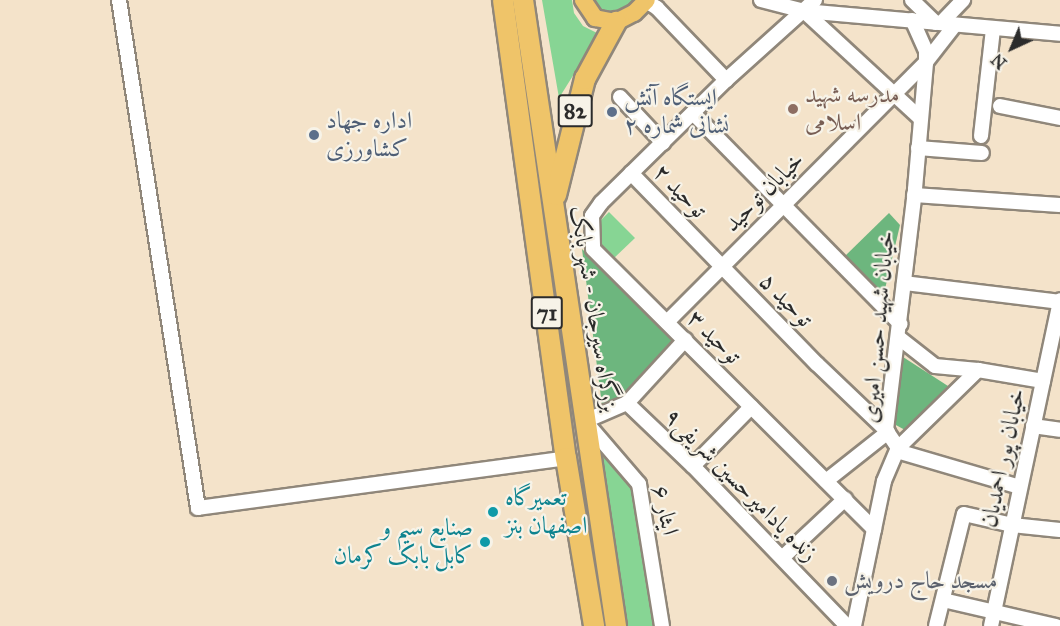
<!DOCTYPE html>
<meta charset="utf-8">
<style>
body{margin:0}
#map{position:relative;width:1060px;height:626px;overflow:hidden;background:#f4e3ca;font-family:"IM FELL Great Primer",Amiri,serif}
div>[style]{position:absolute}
.green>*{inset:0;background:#87d594}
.forest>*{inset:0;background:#6db67e}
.roads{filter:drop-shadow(2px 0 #90877a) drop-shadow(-2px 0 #90877a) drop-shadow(0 2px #90877a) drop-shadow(0 -2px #90877a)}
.minor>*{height:14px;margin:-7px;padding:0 7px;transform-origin:7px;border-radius:7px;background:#fff}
.major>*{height:16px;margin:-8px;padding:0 8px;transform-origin:8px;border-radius:8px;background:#efc469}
.highway>*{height:20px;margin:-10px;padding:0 10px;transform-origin:10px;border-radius:10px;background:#efc469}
.dots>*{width:16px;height:16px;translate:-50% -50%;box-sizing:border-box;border:3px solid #f7f3e8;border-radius:50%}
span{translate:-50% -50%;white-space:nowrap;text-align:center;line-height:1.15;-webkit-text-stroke:4.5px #f7f3e8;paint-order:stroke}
.shield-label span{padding:2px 4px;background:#f7f3e8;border:2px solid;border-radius:4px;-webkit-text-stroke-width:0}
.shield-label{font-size:22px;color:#2b2b2b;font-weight:700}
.education-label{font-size:24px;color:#785e54}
.left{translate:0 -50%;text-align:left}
.service-label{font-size:24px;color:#4e5e75}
.street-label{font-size:24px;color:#2b2b2b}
.culture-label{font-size:24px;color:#0d838f}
.right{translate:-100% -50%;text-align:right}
.worship-label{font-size:24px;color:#5b616d}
.north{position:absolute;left:982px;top:18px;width:60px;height:60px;-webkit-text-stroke:4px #f7f3e8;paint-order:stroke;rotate:224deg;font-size:16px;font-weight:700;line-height:24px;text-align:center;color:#2b2b2b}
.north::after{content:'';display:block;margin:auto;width:21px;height:27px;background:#2b2b2b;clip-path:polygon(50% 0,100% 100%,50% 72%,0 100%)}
</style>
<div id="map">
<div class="green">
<i style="clip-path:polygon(542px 0,572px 0,574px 13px,583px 26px,599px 34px,559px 98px)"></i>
<i style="clip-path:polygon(592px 0,640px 0,621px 14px,607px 16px,593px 5px)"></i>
<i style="clip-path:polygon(609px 212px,635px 238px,612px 260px,586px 235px)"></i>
<i style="clip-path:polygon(591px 435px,637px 486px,658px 626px,621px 626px)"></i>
</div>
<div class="forest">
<i style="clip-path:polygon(889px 213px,900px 225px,885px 289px,881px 294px,843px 258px)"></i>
<i style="clip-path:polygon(582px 249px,679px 341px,623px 403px,603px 413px)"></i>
<i style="clip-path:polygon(903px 357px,948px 386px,905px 430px,894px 424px)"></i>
</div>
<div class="roads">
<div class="minor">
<i style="left:119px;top:0;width:514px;rotate:81.16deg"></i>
<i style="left:198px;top:508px;width:371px;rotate:-7.7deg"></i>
<i style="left:761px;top:0;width:44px;rotate:14.3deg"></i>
<i style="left:804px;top:11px;width:257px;rotate:5.1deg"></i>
<i style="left:815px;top:0;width:120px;rotate:138deg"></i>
<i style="left:726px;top:80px;width:175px;rotate:135.5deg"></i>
<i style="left:601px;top:203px;width:16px;rotate:125deg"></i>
<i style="left:592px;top:216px;width:33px;rotate:88deg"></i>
<i style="left:593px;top:249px;width:397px;rotate:44.9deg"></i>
<i style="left:912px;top:0;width:33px;rotate:44deg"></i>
<i style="left:646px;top:1px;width:13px;rotate:32deg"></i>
<i style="left:657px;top:8px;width:100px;rotate:46.2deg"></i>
<i style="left:804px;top:11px;width:158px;rotate:42.7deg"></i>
<i style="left:941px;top:23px;width:32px;rotate:-46deg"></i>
<i style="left:620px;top:97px;width:63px;rotate:46.9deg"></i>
<i style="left:1000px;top:106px;width:61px;rotate:11.3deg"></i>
<i style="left:693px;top:113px;width:296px;rotate:45.5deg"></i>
<i style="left:981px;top:136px;width:108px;rotate:-83.6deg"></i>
<i style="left:918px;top:148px;width:64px;rotate:4.5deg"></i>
<i style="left:631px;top:173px;width:267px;rotate:45.8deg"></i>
<i style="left:817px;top:364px;width:95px;rotate:43.7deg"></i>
<i style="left:886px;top:430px;width:22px;rotate:56deg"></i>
<i style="left:898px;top:448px;width:36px;rotate:113deg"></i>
<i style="left:884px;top:481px;width:148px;rotate:101.7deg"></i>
<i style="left:914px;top:195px;width:146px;rotate:3.9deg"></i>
<i style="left:904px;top:283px;width:157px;rotate:6.9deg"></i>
<i style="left:667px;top:322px;width:367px;rotate:-45.1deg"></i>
<i style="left:926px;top:62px;width:46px;rotate:-52.1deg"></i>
<i style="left:898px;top:337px;width:47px;rotate:38.1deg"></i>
<i style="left:935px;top:366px;width:43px;rotate:5.3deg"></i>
<i style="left:978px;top:370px;width:66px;rotate:9.6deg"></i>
<i style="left:627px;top:403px;width:91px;rotate:43.7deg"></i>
<i style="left:693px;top:466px;width:222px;rotate:46.1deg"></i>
<i style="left:1033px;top:426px;width:27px;rotate:8deg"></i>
<i style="left:886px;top:430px;width:243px;rotate:-83.1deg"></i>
<i style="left:915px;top:189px;width:127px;rotate:-85deg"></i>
<i style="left:926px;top:62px;width:11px;rotate:-90deg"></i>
<i style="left:926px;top:51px;width:34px;rotate:-114deg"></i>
<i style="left:898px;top:448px;width:112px;rotate:-44.3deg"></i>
<i style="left:897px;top:451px;width:128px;rotate:16.3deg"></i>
<i style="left:693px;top:466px;width:83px;rotate:-45.5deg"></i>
<i style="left:826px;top:481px;width:79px;rotate:-38.3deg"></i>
<i style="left:783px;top:557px;width:85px;rotate:-43.1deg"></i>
<i style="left:943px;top:600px;width:116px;rotate:13deg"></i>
<i style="left:662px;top:626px;width:144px;rotate:-99.2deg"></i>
<i style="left:639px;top:484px;width:83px;rotate:-130.6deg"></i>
<i style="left:585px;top:421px;width:46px;rotate:-23.2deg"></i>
<i style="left:627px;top:403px;width:86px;rotate:-47.4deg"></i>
<i style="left:936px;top:626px;width:115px;rotate:-76deg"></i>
<i style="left:964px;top:514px;width:49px;rotate:12.9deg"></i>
<i style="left:1012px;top:525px;width:48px;rotate:5.9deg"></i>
<i style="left:991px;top:626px;width:333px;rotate:-78deg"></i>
</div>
<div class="major">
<i style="left:583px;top:0;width:22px;rotate:56deg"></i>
<i style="left:595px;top:18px;width:21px;rotate:11deg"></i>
<i style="left:616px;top:22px;width:20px;rotate:-27deg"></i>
<i style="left:634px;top:13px;width:18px;rotate:-45deg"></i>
</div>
<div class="highway">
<i style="left:503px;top:0;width:462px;rotate:82.2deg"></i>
<i style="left:566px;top:458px;width:170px;rotate:80.5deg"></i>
<i style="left:523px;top:0;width:633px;rotate:81.55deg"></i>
<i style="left:556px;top:195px;width:120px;rotate:-76deg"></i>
<i style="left:585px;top:79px;width:65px;rotate:-61.5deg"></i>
</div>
</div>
<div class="dots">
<i style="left:793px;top:109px;background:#8d6e63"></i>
<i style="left:612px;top:112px;background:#5c6f8a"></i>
<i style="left:314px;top:135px;background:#5c6f8a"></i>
<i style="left:493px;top:512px;background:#0f9aa8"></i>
<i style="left:485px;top:542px;background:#0f9aa8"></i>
<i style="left:832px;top:581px;background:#6b7280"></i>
</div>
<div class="shield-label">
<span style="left:575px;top:111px">82</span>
<span style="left:547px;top:313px">71</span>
</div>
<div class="education-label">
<span class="left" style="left:805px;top:109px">مدرسه شهید<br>اسلامی</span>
</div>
<div class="service-label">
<span class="left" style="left:624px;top:112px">ایستگاه آتش<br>نشانی شماره ۲</span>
<span class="left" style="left:326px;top:135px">اداره جهاد<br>کشاورزی</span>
</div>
<div class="street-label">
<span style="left:680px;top:191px;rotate:46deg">توحید ۲</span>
<span style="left:764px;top:192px;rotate:-45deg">خیابان توحید</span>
<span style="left:786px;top:300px;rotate:46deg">توحید ۵</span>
<span style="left:594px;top:309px;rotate:81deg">بزرگراه سیرجان - شهر بابک</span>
<span style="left:878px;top:327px;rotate:-85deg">خیابان شهید حسن امیری</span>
<span style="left:714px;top:337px;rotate:45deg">توحید ۳</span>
<span style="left:1003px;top:458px;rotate:-78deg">خیابان پور احمدیان</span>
<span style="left:741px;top:485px;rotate:45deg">زنده یادامیرحسین شریفی۹</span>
<span style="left:665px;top:510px;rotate:77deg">ایثار ۶</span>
</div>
<div class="culture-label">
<span class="left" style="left:505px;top:512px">تعمیرگاه<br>اصفهان بنز</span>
<span class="right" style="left:473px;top:542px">صنایع سیم و<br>کابل بابک کرمان</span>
</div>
<div class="worship-label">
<span class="left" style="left:844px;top:581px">مسجد حاج درویش</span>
</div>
<div class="north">N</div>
</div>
